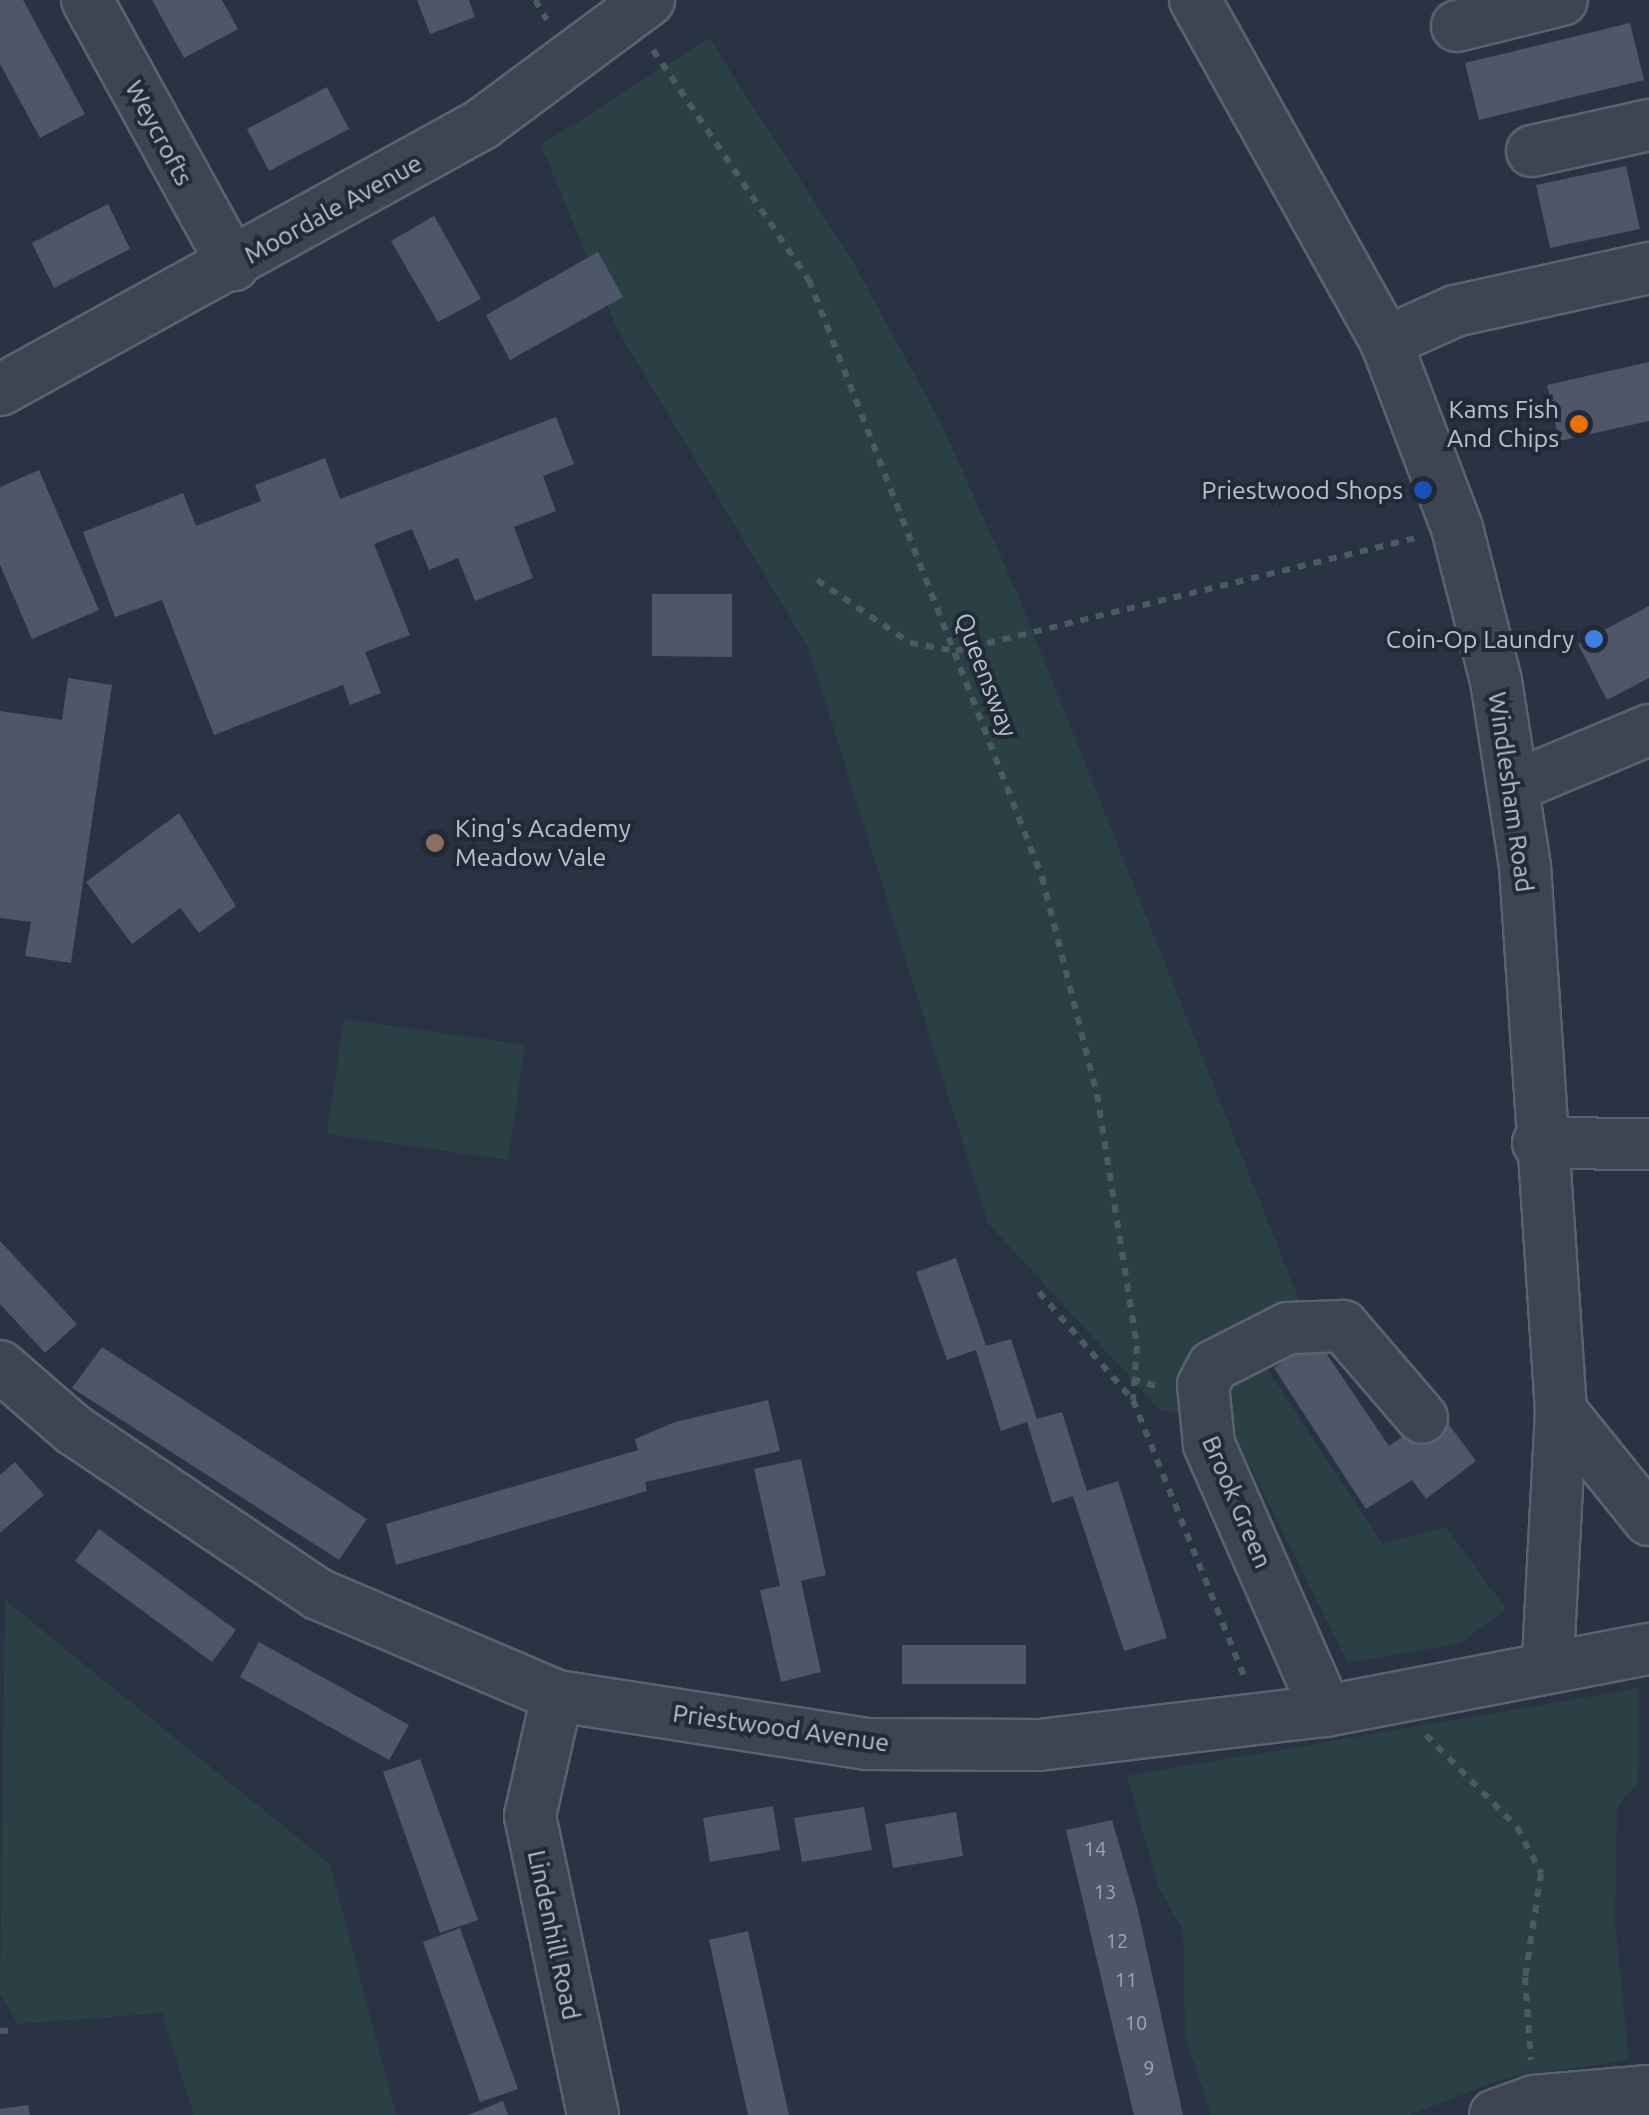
<!DOCTYPE html>
<style>
body{margin:0}
#map{position:relative;width:1649px;height:2115px;overflow:hidden;background:#293343;font-family:Ubuntu,sans-serif}
div>[style]{position:absolute}
.green>*{inset:0;background:#2b4044}
.building>*{inset:0;background:#4d5769}
.path>*{height:6px;margin-top:-3px;transform-origin:0;background:repeating-linear-gradient(90deg,#495d60 0 8px,transparent 0 16px)}
.roads{filter:drop-shadow(2px 0 #5b6370) drop-shadow(-2px 0 #5b6370) drop-shadow(0 2px #5b6370) drop-shadow(0 -2px #5b6370)}
.minor>*{height:50px;margin:-25px;padding:0 25px;transform-origin:25px;border-radius:25px;background:#3d4553}
.dots>*{width:28px;height:28px;translate:-50% -50%;box-sizing:border-box;border:5px solid #222a38;border-radius:50%}
span{translate:-50% -50%;white-space:nowrap;text-align:center;line-height:1.15;-webkit-text-stroke:8px #222a38;paint-order:stroke}
.number-label{font-size:20px;color:#9fa6b3}
.number-label span{-webkit-text-stroke-width:0}
.street-label{font-size:25px;color:#bac1cc}
.poi-label{font-size:25px;color:#bac1cc}
.right{translate:-100% -50%;text-align:right}
.left{translate:0 -50%;text-align:left}
</style>
<div id="map">
<div class="green">
<i style="clip-path:polygon(709px 38px,852px 260px,942px 425px,1017px 593px,1302px 1307px,1267px 1368px,1382px 1544px,1446px 1527px,1506px 1609px,1461px 1643px,1348px 1663px,1227px 1420px,1160px 1410px,988px 1223px,809px 649px,617px 329px,541px 145px)"></i>
<i style="clip-path:polygon(344px 1019px,525px 1045px,508px 1160px,327px 1134px)"></i>
<i style="clip-path:polygon(5px 1600px,330px 1864px,396px 2115px,194px 2115px,162px 2013px,18px 2024px,0 1995px)"></i>
<i style="clip-path:polygon(1639px 1688px,1638px 1783px,1617px 1808px,1615px 1924px,1629px 2060px,1506px 2078px,1409px 2115px,1211px 2115px,1185px 2036px,1183px 1930px,1159px 1888px,1127px 1776px)"></i>
</div>
<div class="building">
<i style="clip-path:polygon(0 0,23px 0,85px 114px,40px 138px,0 64px)"></i>
<i style="clip-path:polygon(152px 0,222px 0,238px 29px,184px 58px)"></i>
<i style="clip-path:polygon(417px 0,469px 0,475px 17px,430px 34px)"></i>
<i style="clip-path:polygon(1630px 23px,1644px 80px,1479px 120px,1465px 63px)"></i>
<i style="clip-path:polygon(327px 87px,349px 129px,269px 171px,247px 129px)"></i>
<i style="clip-path:polygon(1626px 166px,1640px 229px,1550px 248px,1536px 185px)"></i>
<i style="clip-path:polygon(108px 204px,130px 249px,54px 288px,32px 243px)"></i>
<i style="clip-path:polygon(434px 216px,481px 299px,438px 322px,391px 241px)"></i>
<i style="clip-path:polygon(598px 252px,623px 297px,510px 360px,486px 315px)"></i>
<i style="clip-path:polygon(1649px 362px,1649px 421px,1559px 441px,1547px 385px)"></i>
<i style="clip-path:polygon(556px 417px,574px 464px,543px 476px,556px 511px,514px 527px,533px 578px,475px 601px,458px 558px,429px 570px,412px 529px,374px 544px,410px 635px,365px 652px,381px 693px,350px 705px,343px 685px,214px 735px,162px 600px,115px 617px,83px 532px,183px 493px,196px 526px,261px 501px,255px 485px,325px 458px,340px 499px)"></i>
<i style="clip-path:polygon(39px 470px,99px 610px,32px 639px,0 565px,0 487px)"></i>
<i style="clip-path:polygon(652px 594px,732px 594px,732px 657px,652px 656px)"></i>
<i style="clip-path:polygon(1649px 606px,1649px 678px,1607px 700px,1578px 644px)"></i>
<i style="clip-path:polygon(68px 678px,112px 685px,71px 963px,25px 956px,31px 922px,0 918px,0 711px,62px 720px)"></i>
<i style="clip-path:polygon(179px 813px,236px 906px,199px 933px,180px 908px,132px 944px,86px 882px)"></i>
<i style="clip-path:polygon(0 1241px,77px 1324px,45px 1353px,0 1304px)"></i>
<i style="clip-path:polygon(956px 1258px,986px 1346px,1011px 1339px,1037px 1419px,1062px 1412px,1087px 1491px,1118px 1481px,1167px 1638px,1124px 1651px,1073px 1496px,1052px 1503px,1027px 1422px,1001px 1431px,976px 1350px,947px 1360px,916px 1272px)"></i>
<i style="clip-path:polygon(1316px 1338px,1389px 1446px,1439px 1411px,1476px 1461px,1426px 1499px,1412px 1480px,1366px 1509px,1274px 1368px)"></i>
<i style="clip-path:polygon(102px 1347px,367px 1519px,339px 1560px,72px 1388px)"></i>
<i style="clip-path:polygon(768px 1400px,780px 1451px,645px 1482px,647px 1491px,396px 1565px,386px 1524px,638px 1450px,635px 1439px,675px 1422px)"></i>
<i style="clip-path:polygon(801px 1459px,826px 1575px,801px 1581px,821px 1672px,781px 1682px,760px 1590px,780px 1586px,754px 1469px)"></i>
<i style="clip-path:polygon(15px 1462px,44px 1495px,0 1533px,0 1475px)"></i>
<i style="clip-path:polygon(99px 1529px,236px 1630px,212px 1662px,75px 1561px)"></i>
<i style="clip-path:polygon(259px 1642px,409px 1725px,389px 1760px,240px 1677px)"></i>
<i style="clip-path:polygon(902px 1645px,1026px 1645px,1026px 1684px,902px 1684px)"></i>
<i style="clip-path:polygon(420px 1759px,478px 1920px,440px 1933px,383px 1772px)"></i>
<i style="clip-path:polygon(773px 1806px,780px 1850px,710px 1862px,703px 1818px)"></i>
<i style="clip-path:polygon(864px 1807px,872px 1850px,802px 1862px,794px 1818px)"></i>
<i style="clip-path:polygon(956px 1812px,963px 1856px,893px 1868px,885px 1824px)"></i>
<i style="clip-path:polygon(1112px 1820px,1137px 1906px,1183px 2115px,1134px 2115px,1118px 2049px,1066px 1830px)"></i>
<i style="clip-path:polygon(460px 1928px,518px 2089px,480px 2102px,423px 1942px)"></i>
<i style="clip-path:polygon(748px 1931px,789px 2115px,748px 2115px,709px 1940px)"></i>
<i style="clip-path:polygon(503px 2101px,508px 2115px,468px 2115px)"></i>
<i style="clip-path:polygon(28px 2105px,30px 2115px,0 2115px,0 2109px)"></i>
</div>
<div class="path">
<i style="left:535px;top:0;width:23px;rotate:59deg"></i>
<i style="left:653px;top:50px;width:278px;rotate:55.9deg"></i>
<i style="left:809px;top:280px;width:641px;rotate:68.68deg"></i>
<i style="left:1042px;top:877px;width:224px;rotate:75.8deg"></i>
<i style="left:1097px;top:1094px;width:255px;rotate:81deg"></i>
<i style="left:1137px;top:1346px;width:54px;rotate:94.2deg"></i>
<i style="left:1133px;top:1400px;width:300px;rotate:68.1deg"></i>
<i style="left:817px;top:580px;width:112px;rotate:34.1deg"></i>
<i style="left:910px;top:643px;width:47px;rotate:9.9deg"></i>
<i style="left:956px;top:651px;width:475px;rotate:-13.8deg"></i>
<i style="left:1039px;top:1292px;width:142px;rotate:49deg"></i>
<i style="left:1132px;top:1379px;width:29px;rotate:16deg"></i>
<i style="left:1426px;top:1735px;width:129px;rotate:45.3deg"></i>
<i style="left:1517px;top:1827px;width:52px;rotate:62.4deg"></i>
<i style="left:1541px;top:1873px;width:105px;rotate:98.7deg"></i>
<i style="left:1525px;top:1977px;width:83px;rotate:85.9deg"></i>
<i style="left:0;top:2031px;width:14px;rotate:-4deg"></i>
</div>
<div class="roads">
<div class="minor">
<i style="left:87px;top:0;width:303px;rotate:61.1deg"></i>
<i style="left:1195px;top:0;width:392px;rotate:60.8deg"></i>
<i style="left:1386px;top:342px;width:199px;rotate:69.1deg"></i>
<i style="left:1457px;top:528px;width:158px;rotate:75.7deg"></i>
<i style="left:1496px;top:681px;width:187px;rotate:81.1deg"></i>
<i style="left:1525px;top:866px;width:546px;rotate:86.22deg"></i>
<i style="left:1561px;top:1411px;width:252px;rotate:93deg"></i>
<i style="left:1457px;top:26px;width:108px;rotate:-13.9deg"></i>
<i style="left:1532px;top:151px;width:120px;rotate:-12.5deg"></i>
<i style="left:1386px;top:342px;width:76px;rotate:-24.2deg"></i>
<i style="left:1455px;top:311px;width:199px;rotate:-12.5deg"></i>
<i style="left:0;top:390px;width:551px;rotate:-28.89deg"></i>
<i style="left:482px;top:124px;width:208px;rotate:-36.6deg"></i>
<i style="left:1515px;top:786px;width:145px;rotate:-22.7deg"></i>
<i style="left:1538px;top:1143px;width:111px;rotate:0.5deg"></i>
<i style="left:0;top:1366px;width:98px;rotate:40.9deg"></i>
<i style="left:74px;top:1430px;width:294px;rotate:33.9deg"></i>
<i style="left:318px;top:1594px;width:260px;rotate:23.1deg"></i>
<i style="left:557px;top:1696px;width:314px;rotate:8.8deg"></i>
<i style="left:867px;top:1744px;width:172px;rotate:0.3deg"></i>
<i style="left:1039px;top:1745px;width:289px;rotate:-6.8deg"></i>
<i style="left:1326px;top:1711px;width:329px;rotate:-10.9deg"></i>
<i style="left:1561px;top:1411px;width:140px;rotate:51.1deg"></i>
<i style="left:557px;top:1696px;width:123px;rotate:102.7deg"></i>
<i style="left:530px;top:1816px;width:306px;rotate:78.1deg"></i>
<i style="left:1326px;top:1711px;width:292px;rotate:-113.7deg"></i>
<i style="left:1209px;top:1444px;width:59px;rotate:-95.8deg"></i>
<i style="left:1203px;top:1385px;width:21px;rotate:-62deg"></i>
<i style="left:1213px;top:1366px;width:84px;rotate:-26.9deg"></i>
<i style="left:1288px;top:1328px;width:55px;rotate:-2.1deg"></i>
<i style="left:1343px;top:1326px;width:121px;rotate:49.3deg"></i>
<i style="left:1495px;top:2115px;width:41px;rotate:-19.7deg"></i>
<i style="left:1534px;top:2101px;width:115px;rotate:-5deg"></i>
</div>
</div>
<div class="dots">
<i style="left:1579px;top:424px;background:#e8710a"></i>
<i style="left:1423px;top:490px;background:#1a4fb4"></i>
<i style="left:1594px;top:639px;background:#3f7fe0"></i>
<i style="left:435px;top:843px;background:#8d6e63"></i>
</div>
<div class="number-label">
<span style="left:1095px;top:1848px">14</span>
<span style="left:1105px;top:1891px">13</span>
<span style="left:1117px;top:1940px">12</span>
<span style="left:1126px;top:1979px">11</span>
<span style="left:1136px;top:2022px">10</span>
<span style="left:1149px;top:2067px">9</span>
</div>
<div class="street-label">
<span style="left:159px;top:133px;rotate:62deg">Weycrofts</span>
<span style="left:333px;top:209px;rotate:-29deg">Moordale Avenue</span>
<span style="left:986px;top:675px;rotate:69deg">Queensway</span>
<span style="left:1511px;top:792px;rotate:82deg">Windlesham Road</span>
<span style="left:1237px;top:1502px;rotate:67deg">Brook Green</span>
<span style="left:781px;top:1728px;rotate:8deg">Priestwood Avenue</span>
<span style="left:554px;top:1935px;rotate:78deg">Lindenhill Road</span>
</div>
<div class="poi-label">
<span class="right" style="left:1559px;top:424px">Kams Fish<br>And Chips</span>
<span class="right" style="left:1403px;top:490px">Priestwood Shops</span>
<span class="right" style="left:1574px;top:639px">Coin-Op Laundry</span>
<span class="left" style="left:455px;top:843px">King's Academy<br>Meadow Vale</span>
</div>
</div>
